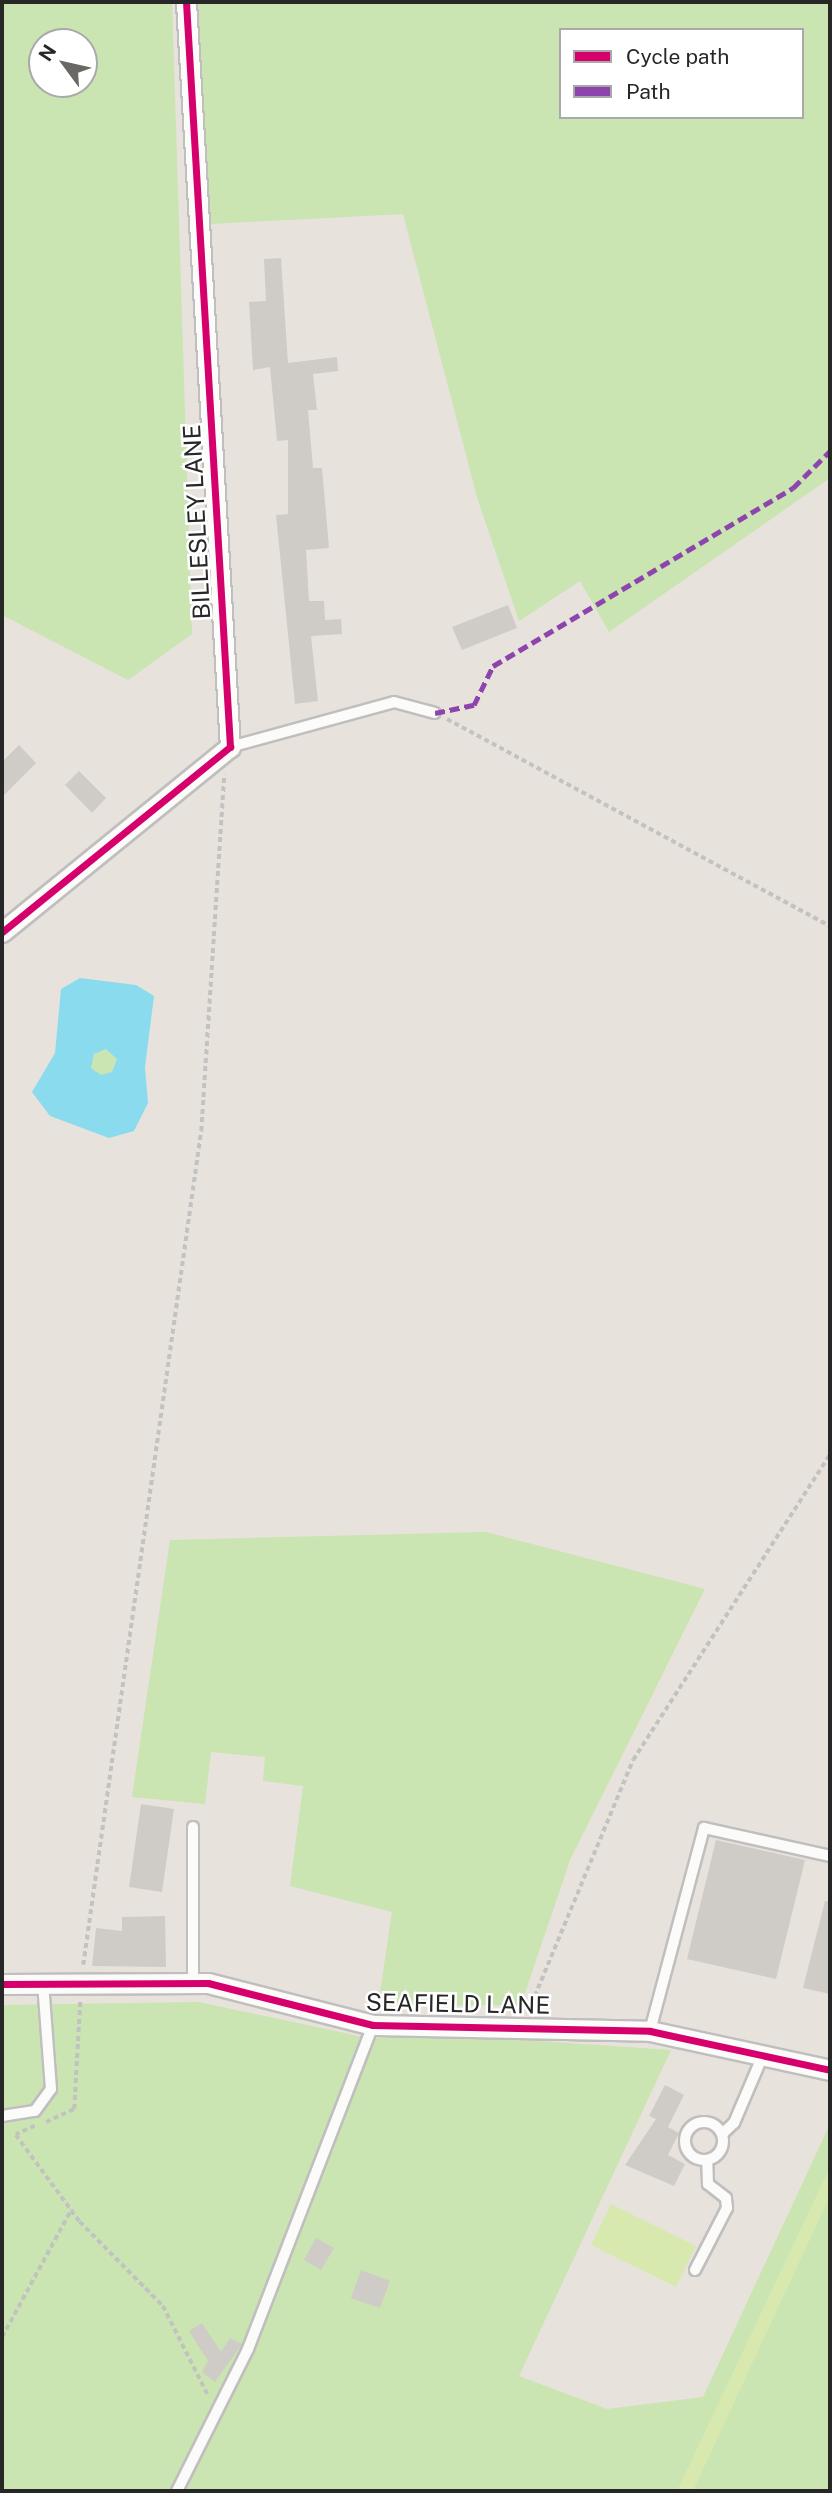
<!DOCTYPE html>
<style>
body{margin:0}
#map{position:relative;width:832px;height:2493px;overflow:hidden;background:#e7e2dc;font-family:"Public Sans",sans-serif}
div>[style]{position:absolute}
.green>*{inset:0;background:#cae4b2}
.pitch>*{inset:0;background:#d7e9af}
.water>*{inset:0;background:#8bdbee}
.building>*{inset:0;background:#cfccc8}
.path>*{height:3.5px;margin-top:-1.75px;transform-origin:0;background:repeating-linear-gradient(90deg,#c2c2c1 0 5px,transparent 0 8.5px)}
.roads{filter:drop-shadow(2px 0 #c0bebe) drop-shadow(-2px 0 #c0bebe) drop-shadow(0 2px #c0bebe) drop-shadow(0 -2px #c0bebe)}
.lane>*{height:10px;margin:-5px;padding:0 5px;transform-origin:5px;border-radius:5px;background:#fbfbfa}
.lane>.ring{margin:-5px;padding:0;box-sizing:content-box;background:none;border:10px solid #fbfbfa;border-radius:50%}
.street>*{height:19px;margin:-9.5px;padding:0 9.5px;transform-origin:9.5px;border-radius:9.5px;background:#fbfbfa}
.quiet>*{height:5px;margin-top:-2.5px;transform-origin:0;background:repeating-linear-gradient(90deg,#8e44ad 0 10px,transparent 0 15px)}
.cycleway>*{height:7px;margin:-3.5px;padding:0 3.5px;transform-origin:3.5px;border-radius:3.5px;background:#d6006c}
span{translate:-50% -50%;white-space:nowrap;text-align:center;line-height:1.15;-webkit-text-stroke:5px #fff;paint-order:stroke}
.street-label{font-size:24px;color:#272727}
.frame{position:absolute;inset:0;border:4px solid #272727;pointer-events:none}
.legend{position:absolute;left:559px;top:28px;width:245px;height:91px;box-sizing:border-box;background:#fff;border:2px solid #a9a9a9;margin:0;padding:9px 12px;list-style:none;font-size:21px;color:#272727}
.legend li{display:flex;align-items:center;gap:14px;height:35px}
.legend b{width:35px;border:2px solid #a9a9a9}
.north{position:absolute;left:28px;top:28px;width:70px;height:70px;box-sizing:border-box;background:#fff;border:2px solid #a9a9a9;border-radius:50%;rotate:303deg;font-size:19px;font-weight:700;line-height:28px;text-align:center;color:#272727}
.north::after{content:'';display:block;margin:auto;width:24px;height:32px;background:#6a6866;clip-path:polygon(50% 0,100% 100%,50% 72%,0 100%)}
</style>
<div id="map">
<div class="green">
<i style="clip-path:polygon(evenodd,2px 2px,172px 2px,192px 634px,128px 680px,2px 615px,2px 2px,84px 42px,84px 84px,42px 84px,42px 42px,84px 42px)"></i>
<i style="clip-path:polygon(evenodd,198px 2px,830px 2px,830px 478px,609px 632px,580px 581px,519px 621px,477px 497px,403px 214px,210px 224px,198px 2px,561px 30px,802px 30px,802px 117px,561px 117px,561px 30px)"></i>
<i style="clip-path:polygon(106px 1049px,118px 1058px,112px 1072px,101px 1076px,91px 1068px,94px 1054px)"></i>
<i style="clip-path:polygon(486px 1532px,705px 1589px,570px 1860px,521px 2005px,378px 2006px,392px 1912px,290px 1886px,303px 1786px,263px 1781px,265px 1757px,211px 1752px,205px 1804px,132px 1797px,170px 1540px)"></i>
<i style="clip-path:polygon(199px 2002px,368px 2038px,480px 2037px,671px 2050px,519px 2376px,607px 2409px,703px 2397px,830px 2124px,830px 2491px,2px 2491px,2px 2005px)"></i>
</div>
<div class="pitch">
<i style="clip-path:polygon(830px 2167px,830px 2196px,693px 2491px,677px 2491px)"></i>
<i style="clip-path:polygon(611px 2204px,696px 2246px,676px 2287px,591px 2245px)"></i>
</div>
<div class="water">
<i style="clip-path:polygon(evenodd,80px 978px,136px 985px,154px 996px,145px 1067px,148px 1103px,134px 1131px,109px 1138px,50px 1116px,32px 1092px,55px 1053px,61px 989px,80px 978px,106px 1049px,117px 1059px,112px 1072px,101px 1075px,91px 1068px,94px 1054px,106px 1049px)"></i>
</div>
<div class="building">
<i style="clip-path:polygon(281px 258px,288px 363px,337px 357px,338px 371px,313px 374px,317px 410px,308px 410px,313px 468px,322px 468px,329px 548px,306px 550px,309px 601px,324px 601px,325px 620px,341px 619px,342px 634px,311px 636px,318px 701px,295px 704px,276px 515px,288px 514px,288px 440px,277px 441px,270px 367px,253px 370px,249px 302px,266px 301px,264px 259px)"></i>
<i style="clip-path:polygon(508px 605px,517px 628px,462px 650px,452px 627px)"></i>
<i style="clip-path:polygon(19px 745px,36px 763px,2px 797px,2px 762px)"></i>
<i style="clip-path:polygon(79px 771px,106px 798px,92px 813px,65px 785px)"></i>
<i style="clip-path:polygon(141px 1804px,174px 1809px,162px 1892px,129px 1887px)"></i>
<i style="clip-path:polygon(716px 1840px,805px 1860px,776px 1979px,687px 1959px)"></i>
<i style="clip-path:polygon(825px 1901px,830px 1901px,830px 1994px,803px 1988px)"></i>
<i style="clip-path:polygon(165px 1916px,166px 1967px,92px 1966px,96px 1928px,122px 1931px,122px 1917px)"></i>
<i style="clip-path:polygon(665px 2085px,684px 2095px,668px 2127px,679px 2133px,668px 2155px,685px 2164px,674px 2186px,625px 2165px,656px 2119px,649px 2116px)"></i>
<i style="clip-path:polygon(316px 2238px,334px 2248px,321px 2270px,304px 2260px)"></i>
<i style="clip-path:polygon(361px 2270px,390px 2281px,380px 2308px,351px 2298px)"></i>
<i style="clip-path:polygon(202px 2323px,221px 2352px,230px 2338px,242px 2344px,215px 2382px,202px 2372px,208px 2361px,189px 2331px)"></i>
</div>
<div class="path">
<i style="left:447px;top:719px;width:435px;rotate:28.4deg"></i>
<i style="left:83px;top:1965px;width:842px;rotate:-81.95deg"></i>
<i style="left:201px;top:1131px;width:357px;rotate:-86.3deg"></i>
<i style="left:528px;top:2012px;width:273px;rotate:-67.4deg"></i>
<i style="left:633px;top:1760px;width:364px;rotate:-57.2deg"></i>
<i style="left:46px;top:2122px;width:31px;rotate:-25deg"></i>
<i style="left:74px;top:2109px;width:108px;rotate:-86.8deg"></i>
<i style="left:35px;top:2126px;width:21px;rotate:155deg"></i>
<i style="left:16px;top:2135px;width:108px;rotate:53.7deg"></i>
<i style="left:80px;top:2222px;width:118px;rotate:45.3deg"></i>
<i style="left:163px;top:2306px;width:102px;rotate:63.2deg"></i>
<i style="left:2px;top:2337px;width:145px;rotate:-61.5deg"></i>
</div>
<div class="roads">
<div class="lane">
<i style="left:230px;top:747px;width:170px;rotate:-15.3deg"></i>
<i style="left:394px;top:702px;width:42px;rotate:15deg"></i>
<i style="left:193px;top:1827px;width:156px;rotate:90deg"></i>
<i style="left:650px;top:2031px;width:210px;rotate:-75.1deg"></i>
<i style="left:704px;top:1828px;width:129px;rotate:12.5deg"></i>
<i style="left:2px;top:2116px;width:33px;rotate:-9deg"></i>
<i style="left:35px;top:2111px;width:27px;rotate:-54deg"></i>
<i style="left:51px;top:2089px;width:106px;rotate:-94.3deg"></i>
<i class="ring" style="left:685px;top:2122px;width:28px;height:28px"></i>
<i style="left:722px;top:2134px;width:16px;rotate:-43deg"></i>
<i style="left:734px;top:2123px;width:74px;rotate:-66.9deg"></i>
<i style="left:695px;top:2270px;width:70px;rotate:-62.7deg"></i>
<i style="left:727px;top:2208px;width:10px;rotate:-96deg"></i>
<i style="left:726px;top:2198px;width:23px;rotate:-142deg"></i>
<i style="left:708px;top:2184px;width:24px;rotate:-92deg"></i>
<i style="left:177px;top:2491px;width:159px;rotate:-63.4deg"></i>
<i style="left:248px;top:2349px;width:347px;rotate:-68.9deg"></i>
</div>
<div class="street">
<i style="left:2px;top:932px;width:294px;rotate:-39.1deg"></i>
<i style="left:230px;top:747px;width:746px;rotate:-93.38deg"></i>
<i style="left:2px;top:1984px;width:206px;rotate:-0.3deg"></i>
<i style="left:208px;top:1983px;width:170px;rotate:14.3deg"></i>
<i style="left:373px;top:2025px;width:277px;rotate:1.2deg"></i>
<i style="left:650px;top:2031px;width:184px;rotate:12.2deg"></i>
</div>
</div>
<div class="quiet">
<i style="left:435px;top:713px;width:40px;rotate:-12deg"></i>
<i style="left:474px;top:705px;width:43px;rotate:-64deg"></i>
<i style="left:493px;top:666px;width:349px;rotate:-30.7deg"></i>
<i style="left:793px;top:488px;width:52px;rotate:-45deg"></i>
</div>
<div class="cycleway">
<i style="left:2px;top:932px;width:294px;rotate:-39.1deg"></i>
<i style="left:230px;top:747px;width:746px;rotate:-93.38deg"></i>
<i style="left:2px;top:1984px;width:206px;rotate:-0.3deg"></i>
<i style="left:208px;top:1983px;width:170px;rotate:14.3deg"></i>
<i style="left:373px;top:2025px;width:277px;rotate:1.2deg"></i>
<i style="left:650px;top:2031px;width:184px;rotate:12.2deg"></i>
</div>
<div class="street-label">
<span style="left:197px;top:522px;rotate:-93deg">BILLESLEY LANE</span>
<span style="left:458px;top:2004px;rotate:1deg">SEAFIELD LANE</span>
</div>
<div class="frame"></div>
<ul class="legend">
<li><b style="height:9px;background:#d6006c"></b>Cycle path</li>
<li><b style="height:9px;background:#8e44ad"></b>Path</li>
</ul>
<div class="north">N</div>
</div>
